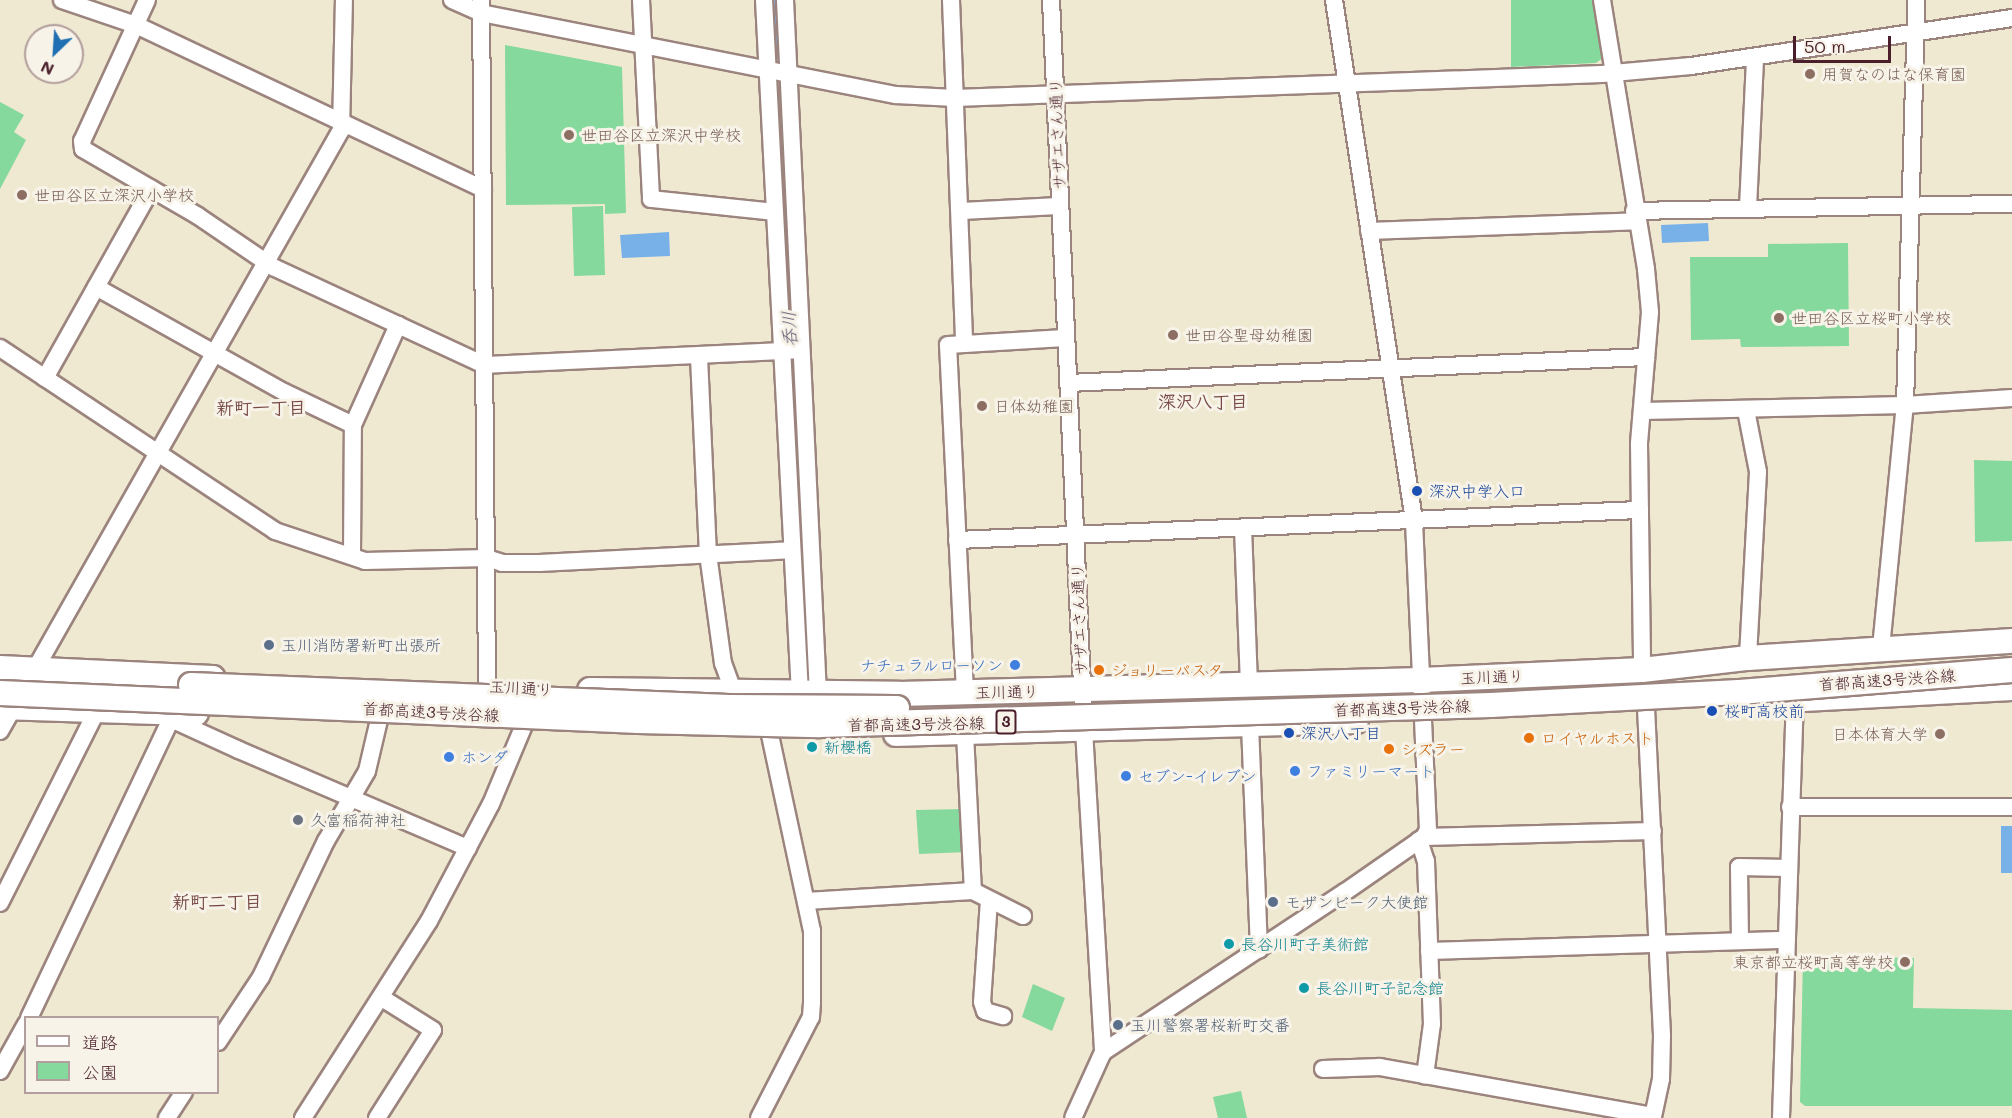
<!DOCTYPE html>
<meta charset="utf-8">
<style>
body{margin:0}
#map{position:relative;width:2012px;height:1118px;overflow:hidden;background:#efe9d2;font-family:Mali,"Klee One",sans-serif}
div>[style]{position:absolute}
.green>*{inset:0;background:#85d99c}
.water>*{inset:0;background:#78b1e8}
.river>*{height:24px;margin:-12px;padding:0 12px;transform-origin:12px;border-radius:12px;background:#78b1e8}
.roads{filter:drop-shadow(2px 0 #9c847e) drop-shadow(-2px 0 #9c847e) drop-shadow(0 2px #9c847e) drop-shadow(0 -2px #9c847e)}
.minor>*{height:16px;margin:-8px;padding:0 8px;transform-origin:8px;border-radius:8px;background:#fff}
.highway>*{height:24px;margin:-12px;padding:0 12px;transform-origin:12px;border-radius:12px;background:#fff}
.bridges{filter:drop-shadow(2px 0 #9c847e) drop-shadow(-2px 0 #9c847e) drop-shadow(0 2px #9c847e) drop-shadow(0 -2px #9c847e)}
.highway-bridge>*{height:24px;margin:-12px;padding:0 12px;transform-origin:12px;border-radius:12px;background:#fff}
.dots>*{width:16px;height:16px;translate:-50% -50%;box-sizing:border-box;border:3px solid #f7f3e8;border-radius:50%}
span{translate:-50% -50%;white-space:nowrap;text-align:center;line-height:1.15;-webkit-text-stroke:6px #f7f3e8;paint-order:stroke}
.shield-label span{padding:2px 4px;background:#f7f3e8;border:2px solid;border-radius:4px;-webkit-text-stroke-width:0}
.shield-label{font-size:15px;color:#4a1f2b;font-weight:700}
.education-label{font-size:16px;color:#785e54}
.left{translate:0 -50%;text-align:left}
.right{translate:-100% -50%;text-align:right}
.street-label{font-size:16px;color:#4a1f2b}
.transit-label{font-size:16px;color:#164399}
.service-label{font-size:16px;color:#4e5e75}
.shop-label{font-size:16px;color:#366cbe}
.food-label{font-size:16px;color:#c56008}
.culture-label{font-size:16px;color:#0d838f}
.worship-label{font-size:16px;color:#5b616d}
.water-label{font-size:18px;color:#5a526d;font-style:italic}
.neighbourhood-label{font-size:18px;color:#784945;font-weight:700}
.legend{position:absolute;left:24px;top:1016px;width:195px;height:78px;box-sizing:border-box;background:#f7f3e8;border:2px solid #b29e9c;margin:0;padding:8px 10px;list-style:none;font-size:18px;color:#4a1f2b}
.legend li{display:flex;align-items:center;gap:12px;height:30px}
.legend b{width:30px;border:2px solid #b29e9c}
.north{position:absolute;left:24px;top:24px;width:60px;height:60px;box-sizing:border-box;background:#f7f3e8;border:2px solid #b29e9c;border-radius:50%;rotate:205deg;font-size:16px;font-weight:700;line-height:24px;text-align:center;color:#4a1f2b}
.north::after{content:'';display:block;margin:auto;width:21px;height:27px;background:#1f6fb2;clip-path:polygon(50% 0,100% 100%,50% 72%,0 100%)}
.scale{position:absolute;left:1793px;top:36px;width:98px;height:27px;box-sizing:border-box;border:3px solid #4a1f2b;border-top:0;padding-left:8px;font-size:18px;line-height:21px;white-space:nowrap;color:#4a1f2b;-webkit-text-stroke:4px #f7f3e8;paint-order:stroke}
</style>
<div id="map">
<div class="green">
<i style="clip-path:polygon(1511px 0,1594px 0,1604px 57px,1596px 63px,1511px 67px)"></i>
<i style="clip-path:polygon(505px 45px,622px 67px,626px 213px,605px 214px,605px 204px,506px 205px)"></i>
<i style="clip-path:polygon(772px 88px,784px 88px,813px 674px,802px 673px)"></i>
<i style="clip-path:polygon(0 102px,24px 115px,14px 132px,26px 140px,0 189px)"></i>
<i style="clip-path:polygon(603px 206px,605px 275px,574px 276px,572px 207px)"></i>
<i style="clip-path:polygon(1848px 243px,1849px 346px,1741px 347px,1740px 339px,1691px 340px,1690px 257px,1768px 257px,1768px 244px)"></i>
<i style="clip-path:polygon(1974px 460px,2012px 461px,2012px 541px,1975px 542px)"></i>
<i style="clip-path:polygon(964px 809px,967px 852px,919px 854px,916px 810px)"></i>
<i style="clip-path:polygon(1803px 956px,1914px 958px,1913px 1008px,2012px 1010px,2012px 1106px,1805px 1106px,1800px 1102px)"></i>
<i style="clip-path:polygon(1033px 984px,1065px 998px,1052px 1031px,1022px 1017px)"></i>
<i style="clip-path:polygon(1241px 1091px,1247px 1118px,1218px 1118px,1213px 1097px)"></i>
</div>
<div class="water">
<i style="clip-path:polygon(1708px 223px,1709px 241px,1662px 243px,1661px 225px)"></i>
<i style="clip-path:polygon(669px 232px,670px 256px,622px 258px,620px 235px)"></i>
<i style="clip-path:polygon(2001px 826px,2012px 826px,2012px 873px,2001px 873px)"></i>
</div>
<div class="river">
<i style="left:772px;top:0;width:47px;rotate:86.3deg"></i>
</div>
<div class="roads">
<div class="minor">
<i style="left:62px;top:0;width:78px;rotate:18.7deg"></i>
<i style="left:136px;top:25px;width:384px;rotate:25.3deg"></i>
<i style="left:147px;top:0;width:155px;rotate:114.7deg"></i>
<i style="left:82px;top:141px;width:8px;rotate:83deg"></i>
<i style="left:83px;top:149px;width:133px;rotate:30.2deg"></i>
<i style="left:198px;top:216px;width:91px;rotate:34.2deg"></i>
<i style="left:273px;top:267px;width:233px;rotate:24.9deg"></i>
<i style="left:484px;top:365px;width:317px;rotate:-2.7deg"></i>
<i style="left:452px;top:0;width:32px;rotate:24deg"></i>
<i style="left:481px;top:13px;width:423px;rotate:11.2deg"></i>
<i style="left:896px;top:95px;width:59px;rotate:2.9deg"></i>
<i style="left:955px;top:98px;width:647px;rotate:-2.12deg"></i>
<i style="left:1602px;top:74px;width:89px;rotate:-5.1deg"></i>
<i style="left:1691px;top:66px;width:325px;rotate:-8.5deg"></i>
<i style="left:481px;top:0;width:686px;rotate:89.5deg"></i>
<i style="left:641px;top:0;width:199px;rotate:87.1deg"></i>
<i style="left:651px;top:199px;width:124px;rotate:6deg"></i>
<i style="left:764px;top:0;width:696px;rotate:87.03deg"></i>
<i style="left:785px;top:0;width:695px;rotate:87.28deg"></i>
<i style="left:951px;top:0;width:344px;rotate:87.8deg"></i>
<i style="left:1051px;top:0;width:731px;rotate:87.41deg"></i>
<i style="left:1084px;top:730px;width:323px;rotate:86.6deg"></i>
<i style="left:1103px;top:1052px;width:72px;rotate:114.4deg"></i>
<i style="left:1602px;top:0;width:273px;rotate:80.7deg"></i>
<i style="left:1646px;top:269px;width:43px;rotate:84.7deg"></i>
<i style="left:1650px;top:312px;width:132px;rotate:94.8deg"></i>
<i style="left:1639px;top:444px;width:226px;rotate:89.2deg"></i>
<i style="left:1748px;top:208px;width:151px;rotate:-87.3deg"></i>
<i style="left:960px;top:211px;width:100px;rotate:-2.9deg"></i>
<i style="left:1634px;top:211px;width:378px;rotate:-1.1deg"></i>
<i style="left:1369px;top:231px;width:267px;rotate:-2.1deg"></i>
<i style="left:96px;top:287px;width:215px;rotate:29.2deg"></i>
<i style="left:284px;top:392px;width:76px;rotate:25.6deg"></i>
<i style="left:0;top:348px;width:330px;rotate:33.6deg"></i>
<i style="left:275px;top:531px;width:95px;rotate:18.4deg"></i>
<i style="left:365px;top:561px;width:122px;rotate:-1.4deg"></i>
<i style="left:487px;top:558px;width:16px;rotate:18deg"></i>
<i style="left:502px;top:563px;width:37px"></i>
<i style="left:539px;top:563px;width:253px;rotate:-2.9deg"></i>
<i style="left:699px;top:357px;width:197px;rotate:87.4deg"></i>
<i style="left:708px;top:554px;width:110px;rotate:82.2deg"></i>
<i style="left:723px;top:663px;width:32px;rotate:70deg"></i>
<i style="left:45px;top:378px;width:217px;rotate:-60.7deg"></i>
<i style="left:1068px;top:383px;width:579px;rotate:-2.58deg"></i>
<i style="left:1746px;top:410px;width:63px;rotate:79deg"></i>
<i style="left:1758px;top:472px;width:186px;rotate:93.1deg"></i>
<i style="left:1643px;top:411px;width:262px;rotate:-1.3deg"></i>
<i style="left:1905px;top:405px;width:107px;rotate:-3.7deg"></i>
<i style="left:1243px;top:528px;width:157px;rotate:87.8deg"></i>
<i style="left:957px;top:540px;width:684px;rotate:-2.52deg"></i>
<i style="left:352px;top:555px;width:130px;rotate:-89.6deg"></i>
<i style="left:353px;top:425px;width:110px;rotate:-65.8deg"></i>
<i style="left:1881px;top:648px;width:244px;rotate:-84.4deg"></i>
<i style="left:1905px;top:405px;width:405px;rotate:-88.4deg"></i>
<i style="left:965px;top:692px;width:347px;rotate:-92.8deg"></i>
<i style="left:948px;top:345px;width:117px;rotate:-3.4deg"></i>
<i style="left:1646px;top:708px;width:328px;rotate:87.2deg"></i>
<i style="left:1662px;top:1036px;width:43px;rotate:91.3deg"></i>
<i style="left:1661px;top:1079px;width:40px;rotate:102deg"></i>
<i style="left:166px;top:713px;width:8px;rotate:50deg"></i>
<i style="left:171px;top:719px;width:75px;rotate:24.5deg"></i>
<i style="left:239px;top:750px;width:249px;rotate:23.2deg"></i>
<i style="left:1250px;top:725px;width:225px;rotate:87.7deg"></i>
<i style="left:0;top:731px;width:691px;rotate:-60.43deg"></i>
<i style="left:341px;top:130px;width:130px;rotate:-88.7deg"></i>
<i style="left:965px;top:734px;width:157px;rotate:87.1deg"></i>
<i style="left:1790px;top:807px;width:222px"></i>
<i style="left:1424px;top:837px;width:229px;rotate:-1.5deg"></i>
<i style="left:1419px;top:840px;width:22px;rotate:72deg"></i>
<i style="left:1426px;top:861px;width:163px;rotate:87.9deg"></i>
<i style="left:1432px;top:1024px;width:52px;rotate:97.7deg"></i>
<i style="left:989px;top:900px;width:102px;rotate:93.9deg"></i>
<i style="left:982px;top:1002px;width:9px;rotate:72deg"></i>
<i style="left:985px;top:1011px;width:19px;rotate:16deg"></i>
<i style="left:806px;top:901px;width:167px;rotate:-3.4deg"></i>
<i style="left:973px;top:891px;width:56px;rotate:26.6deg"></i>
<i style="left:0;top:903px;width:214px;rotate:-63.3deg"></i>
<i style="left:1740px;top:940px;width:73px;rotate:-90.8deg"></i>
<i style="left:1739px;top:867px;width:49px;rotate:1.2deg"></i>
<i style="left:1429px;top:951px;width:358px;rotate:-1.8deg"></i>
<i style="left:29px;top:1018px;width:331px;rotate:-64.6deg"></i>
<i style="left:218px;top:1042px;width:78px;rotate:-56.5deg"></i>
<i style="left:261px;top:977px;width:151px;rotate:-64.5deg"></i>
<i style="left:326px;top:841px;width:81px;rotate:-59.6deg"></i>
<i style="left:367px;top:771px;width:52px;rotate:-76.8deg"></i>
<i style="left:1103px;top:1052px;width:290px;rotate:-33.5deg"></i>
<i style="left:1345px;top:892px;width:96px;rotate:-34.8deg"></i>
<i style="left:1424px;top:837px;width:8px;rotate:-60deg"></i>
<i style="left:1428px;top:830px;width:310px;rotate:-92.6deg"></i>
<i style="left:1414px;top:520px;width:526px;rotate:-98.75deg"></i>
<i style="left:1323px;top:1069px;width:57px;rotate:-2deg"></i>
<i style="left:1380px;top:1067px;width:277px;rotate:10.2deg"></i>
<i style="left:0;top:1071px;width:54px;rotate:-61deg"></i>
<i style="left:167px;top:1118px;width:31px;rotate:-57deg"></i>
<i style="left:303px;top:1118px;width:234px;rotate:-57.4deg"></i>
<i style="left:429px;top:921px;width:132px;rotate:-62.1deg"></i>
<i style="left:491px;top:804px;width:86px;rotate:-67.3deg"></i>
<i style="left:377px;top:1118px;width:104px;rotate:-57.5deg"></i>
<i style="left:433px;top:1030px;width:60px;rotate:-147.9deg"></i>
<i style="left:759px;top:1118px;width:114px;rotate:-62.8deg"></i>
<i style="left:811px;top:1017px;width:16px;rotate:-86deg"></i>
<i style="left:812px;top:1001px;width:70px;rotate:-90deg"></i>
<i style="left:812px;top:931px;width:200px;rotate:-102.1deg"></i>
<i style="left:1781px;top:1118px;width:419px;rotate:-88.1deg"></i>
</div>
<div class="highway">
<i style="left:0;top:668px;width:213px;rotate:2.7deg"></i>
<i style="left:590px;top:690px;width:309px;rotate:0.7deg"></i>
<i style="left:899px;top:694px;width:522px;rotate:-1.54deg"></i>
<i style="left:1421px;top:680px;width:221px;rotate:-2.6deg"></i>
<i style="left:1642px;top:670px;width:107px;rotate:-6.5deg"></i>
<i style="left:1748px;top:658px;width:265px;rotate:-3.7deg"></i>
<i style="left:1766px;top:701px;width:246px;rotate:-3deg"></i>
<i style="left:0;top:707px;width:196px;rotate:1.8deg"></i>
<i style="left:896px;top:734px;width:460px;rotate:-1.6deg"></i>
</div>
</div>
<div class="bridges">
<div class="highway-bridge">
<i style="left:191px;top:685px;width:538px;rotate:2.34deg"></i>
<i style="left:729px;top:707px;width:168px;rotate:0.3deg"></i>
<i style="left:0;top:693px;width:639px;rotate:2.51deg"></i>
<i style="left:638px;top:721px;width:182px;rotate:1.3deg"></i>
<i style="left:820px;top:725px;width:671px;rotate:-1.71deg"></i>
<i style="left:1491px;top:705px;width:248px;rotate:-3deg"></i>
<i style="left:1739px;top:692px;width:274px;rotate:-4.6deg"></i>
</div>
</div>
<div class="dots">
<i style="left:1810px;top:74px;background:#8d6e63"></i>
<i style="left:569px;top:135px;background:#8d6e63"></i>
<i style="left:22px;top:195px;background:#8d6e63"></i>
<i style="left:1779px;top:318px;background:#8d6e63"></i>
<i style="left:1173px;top:335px;background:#8d6e63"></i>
<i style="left:982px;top:406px;background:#8d6e63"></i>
<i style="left:1417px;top:491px;background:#1a4fb4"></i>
<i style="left:269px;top:645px;background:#5c6f8a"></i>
<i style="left:1015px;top:665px;background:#3f7fe0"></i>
<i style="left:1099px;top:670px;background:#e8710a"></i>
<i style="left:1712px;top:711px;background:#1a4fb4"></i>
<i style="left:1289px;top:733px;background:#1a4fb4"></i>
<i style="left:1940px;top:734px;background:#8d6e63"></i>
<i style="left:1529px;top:738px;background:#e8710a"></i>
<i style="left:812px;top:747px;background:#0f9aa8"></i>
<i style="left:1389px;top:749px;background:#e8710a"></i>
<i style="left:449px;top:757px;background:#3f7fe0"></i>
<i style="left:1295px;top:771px;background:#3f7fe0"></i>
<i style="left:1126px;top:776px;background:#3f7fe0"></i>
<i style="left:298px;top:820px;background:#6b7280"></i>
<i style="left:1273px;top:902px;background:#5c6f8a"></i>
<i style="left:1229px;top:944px;background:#0f9aa8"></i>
<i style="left:1905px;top:962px;background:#8d6e63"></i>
<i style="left:1304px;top:988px;background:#0f9aa8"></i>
<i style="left:1118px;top:1025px;background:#5c6f8a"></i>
</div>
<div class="shield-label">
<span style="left:1006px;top:722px">3</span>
</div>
<div class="education-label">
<span class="left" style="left:1822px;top:74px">用賀なのはな保育園</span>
<span class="left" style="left:581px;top:135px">世田谷区立深沢中学校</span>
<span class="left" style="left:34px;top:195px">世田谷区立深沢小学校</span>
<span class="left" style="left:1791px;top:318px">世田谷区立桜町小学校</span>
<span class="left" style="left:1185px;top:335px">世田谷聖母幼稚園</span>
<span class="left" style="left:994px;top:406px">日体幼稚園</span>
<span class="right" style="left:1928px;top:734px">日本体育大学</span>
<span class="right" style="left:1893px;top:962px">東京都立桜町高等学校</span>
</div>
<div class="street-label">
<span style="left:1057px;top:134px;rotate:-92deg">サザエさん通り</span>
<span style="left:1079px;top:619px;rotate:-92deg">サザエさん通り</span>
<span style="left:1492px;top:677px;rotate:-2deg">玉川通り</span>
<span style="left:1887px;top:680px;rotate:-4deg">首都高速3号渋谷線</span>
<span style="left:521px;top:688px;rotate:3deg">玉川通り</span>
<span style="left:1007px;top:692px;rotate:-1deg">玉川通り</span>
<span style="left:1402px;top:708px;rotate:-2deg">首都高速3号渋谷線</span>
<span style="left:431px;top:712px;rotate:3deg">首都高速3号渋谷線</span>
<span style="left:916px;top:724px;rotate:-1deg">首都高速3号渋谷線</span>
</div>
<div class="transit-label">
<span class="left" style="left:1429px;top:491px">深沢中学入口</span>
<span class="left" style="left:1724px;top:711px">桜町高校前</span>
<span class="left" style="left:1301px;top:733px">深沢八丁目</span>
</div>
<div class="service-label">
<span class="left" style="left:281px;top:645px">玉川消防署新町出張所</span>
<span class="left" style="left:1285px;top:902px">モザンビーク大使館</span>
<span class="left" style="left:1130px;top:1025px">玉川警察署桜新町交番</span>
</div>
<div class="shop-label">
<span class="right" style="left:1003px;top:665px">ナチュラルローソン</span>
<span class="left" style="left:461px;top:757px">ホンダ</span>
<span class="left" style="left:1307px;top:771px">ファミリーマート</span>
<span class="left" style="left:1138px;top:776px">セブン-イレブン</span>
</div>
<div class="food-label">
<span class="left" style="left:1111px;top:670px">ジョリーパスタ</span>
<span class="left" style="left:1541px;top:738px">ロイヤルホスト</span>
<span class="left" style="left:1401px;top:749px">シズラー</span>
</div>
<div class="culture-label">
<span class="left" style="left:824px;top:747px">新櫻橋</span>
<span class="left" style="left:1241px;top:944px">長谷川町子美術館</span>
<span class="left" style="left:1316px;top:988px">長谷川町子記念館</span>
</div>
<div class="worship-label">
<span class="left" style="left:310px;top:820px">久富稲荷神社</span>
</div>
<div class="water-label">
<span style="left:789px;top:329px;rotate:-93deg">呑川</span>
</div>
<div class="neighbourhood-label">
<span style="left:1203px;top:401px">深沢八丁目</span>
<span style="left:261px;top:407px">新町一丁目</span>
<span style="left:217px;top:901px">新町二丁目</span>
</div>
<ul class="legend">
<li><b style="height:8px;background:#fff"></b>道路</li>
<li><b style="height:16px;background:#85d99c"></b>公園</li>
</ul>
<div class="north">N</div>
<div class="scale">50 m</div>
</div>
